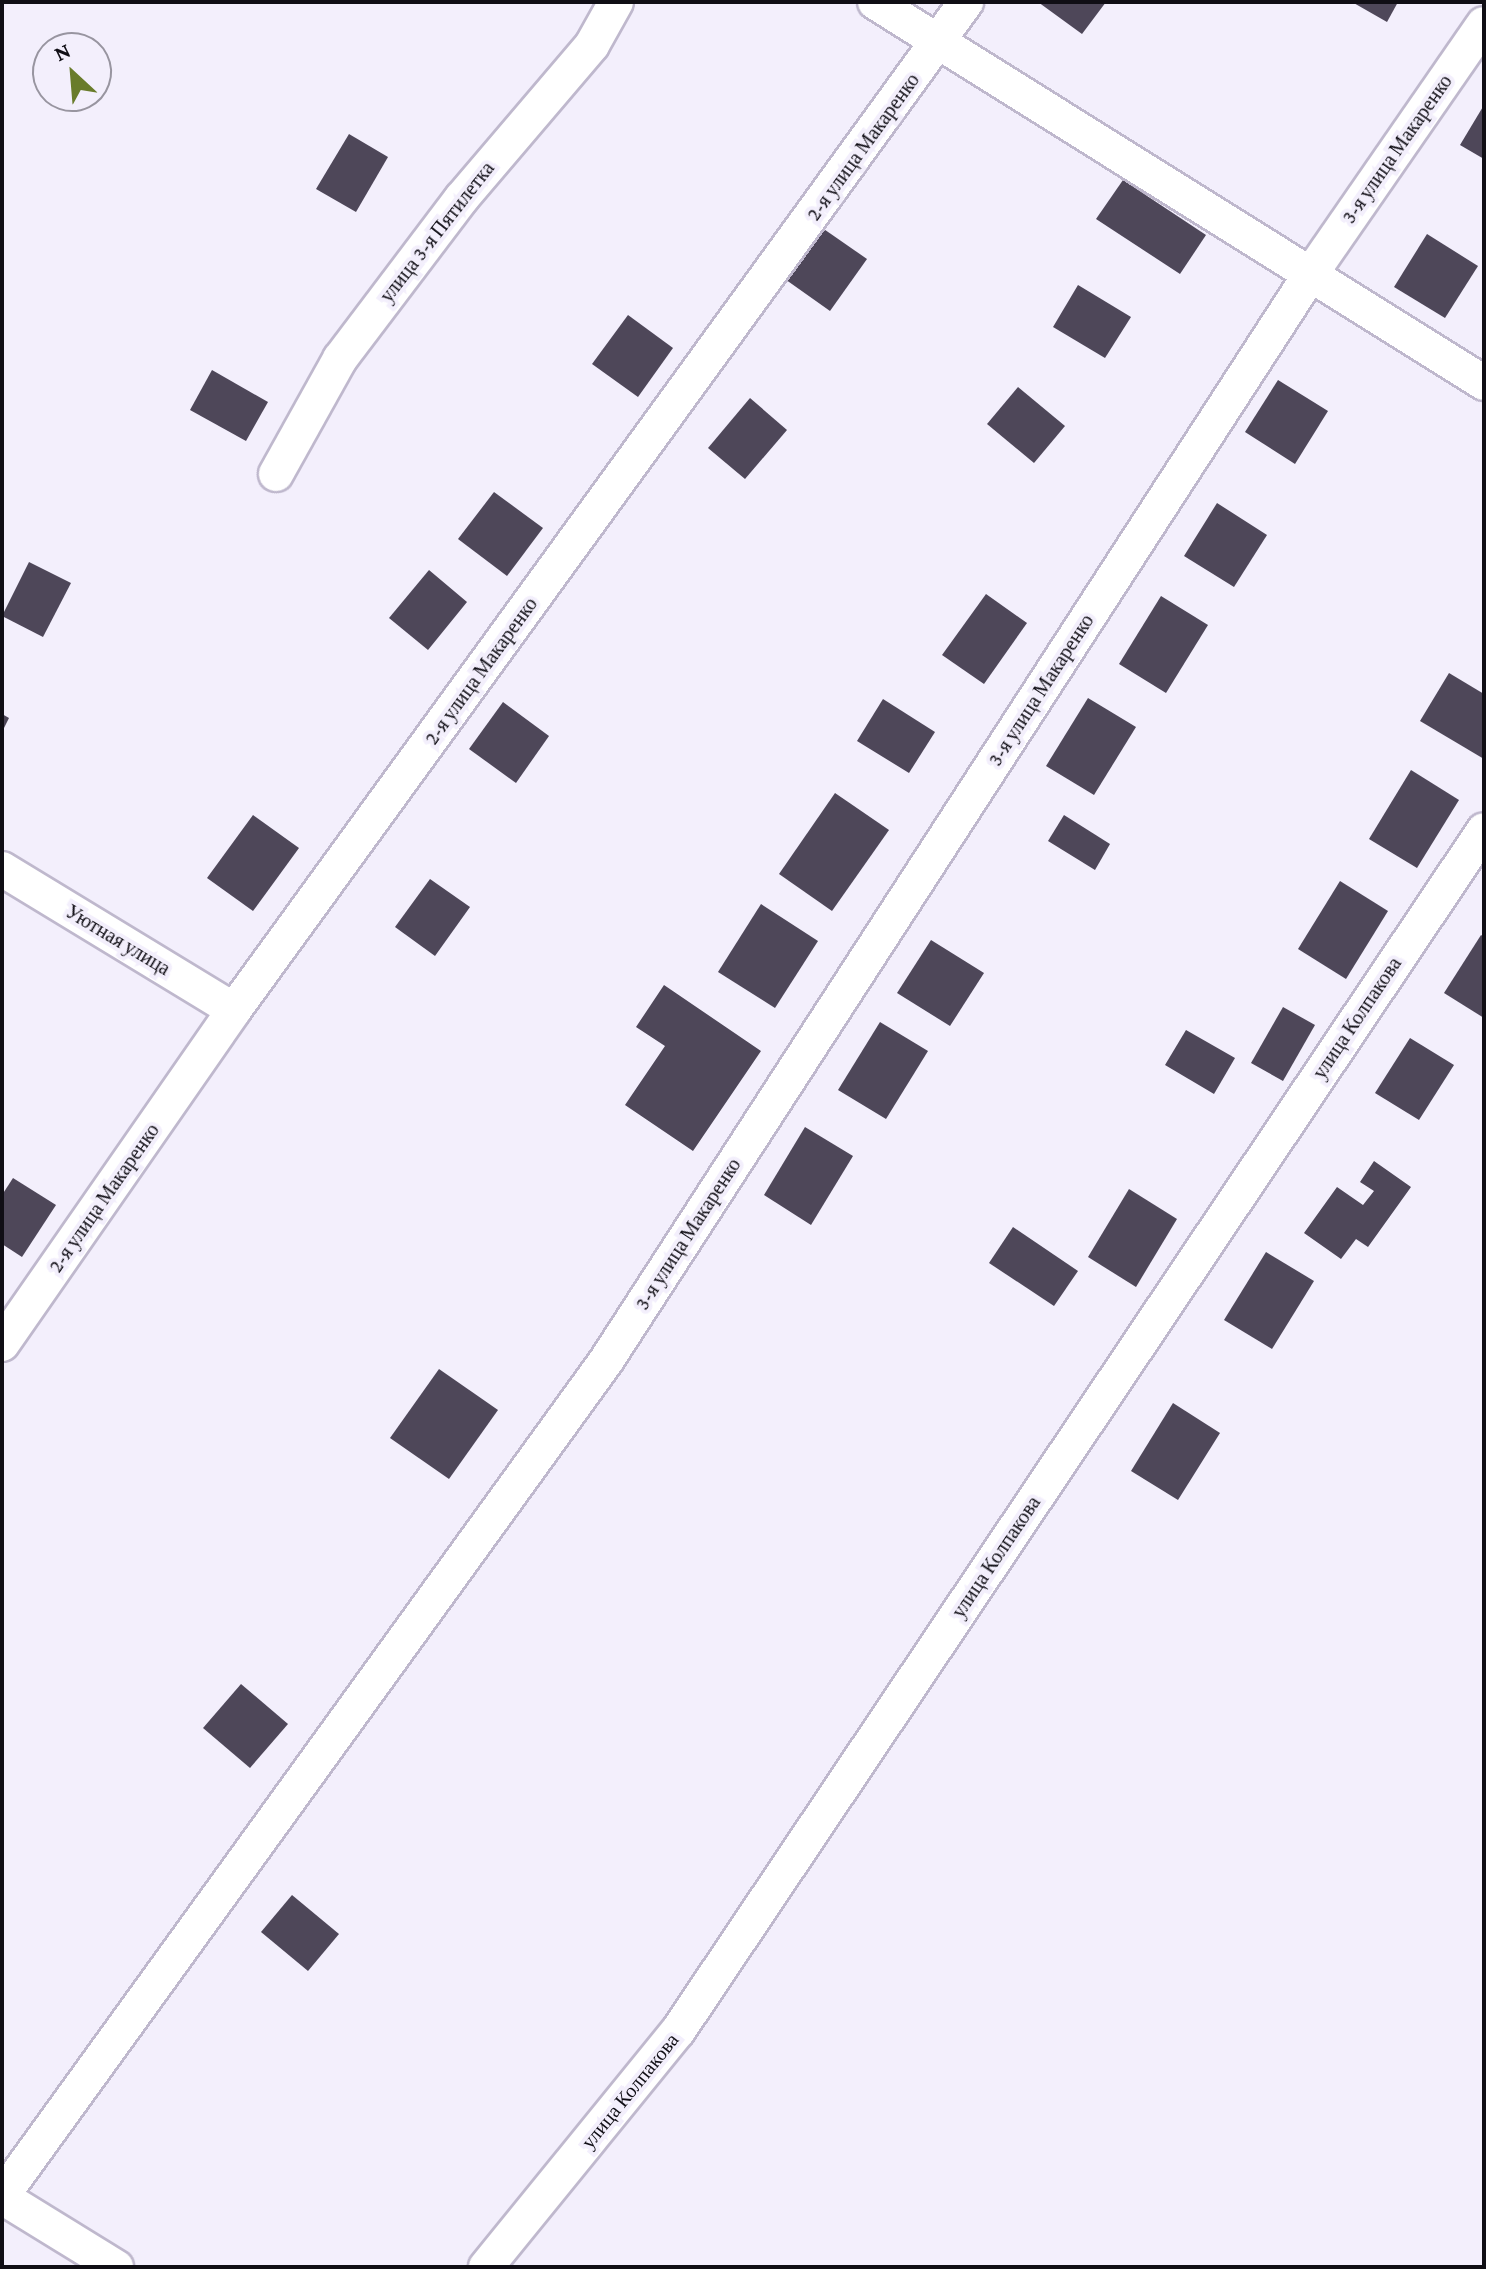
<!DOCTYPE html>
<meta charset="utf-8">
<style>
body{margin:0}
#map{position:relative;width:1486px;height:2269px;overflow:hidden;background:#f3effc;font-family:"Crimson Pro",serif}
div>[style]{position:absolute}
.building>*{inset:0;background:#4e4759}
.roads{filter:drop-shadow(2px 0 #bfb8cd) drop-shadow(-2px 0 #bfb8cd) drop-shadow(0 2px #bfb8cd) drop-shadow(0 -2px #bfb8cd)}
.minor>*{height:34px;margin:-17px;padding:0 17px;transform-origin:17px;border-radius:17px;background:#fff}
span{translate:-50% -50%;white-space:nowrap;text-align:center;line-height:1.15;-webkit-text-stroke:8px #f3effc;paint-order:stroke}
.street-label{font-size:20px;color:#100e15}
.frame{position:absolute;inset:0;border:4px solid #100e15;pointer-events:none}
.north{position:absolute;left:32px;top:32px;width:80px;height:80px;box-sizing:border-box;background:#f3effc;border:2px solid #9895a0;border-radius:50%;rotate:334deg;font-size:22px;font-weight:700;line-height:32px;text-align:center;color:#100e15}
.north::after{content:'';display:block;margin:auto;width:28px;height:36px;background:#697c2b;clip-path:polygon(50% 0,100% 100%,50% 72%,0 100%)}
</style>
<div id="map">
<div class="building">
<i style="clip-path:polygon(1038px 2px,1106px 2px,1082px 34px)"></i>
<i style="clip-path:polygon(1352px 2px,1398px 2px,1387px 22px)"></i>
<i style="clip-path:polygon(1484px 105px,1484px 159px,1460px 145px)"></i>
<i style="clip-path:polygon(349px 134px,388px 157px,356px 212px,316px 189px)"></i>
<i style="clip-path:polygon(1123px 180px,1206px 235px,1180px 274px,1096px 219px)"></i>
<i style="clip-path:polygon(818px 225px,867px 259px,830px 311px,782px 277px)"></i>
<i style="clip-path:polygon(1427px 234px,1478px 266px,1445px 318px,1394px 287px)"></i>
<i style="clip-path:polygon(1078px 285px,1131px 317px,1105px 358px,1053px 327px)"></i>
<i style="clip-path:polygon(628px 315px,673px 348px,638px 397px,592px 364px)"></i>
<i style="clip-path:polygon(212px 370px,268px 402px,246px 441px,190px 410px)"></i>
<i style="clip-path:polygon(1278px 380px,1328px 411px,1295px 464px,1245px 432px)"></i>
<i style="clip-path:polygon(1018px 387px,1065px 426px,1034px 463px,987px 424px)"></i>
<i style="clip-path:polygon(750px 398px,787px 430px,745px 479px,708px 448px)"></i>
<i style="clip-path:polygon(494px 492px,543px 528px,507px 576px,458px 539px)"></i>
<i style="clip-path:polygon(1217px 503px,1267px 535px,1234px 587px,1184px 556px)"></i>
<i style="clip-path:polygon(29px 562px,71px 583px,43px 637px,2px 616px)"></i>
<i style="clip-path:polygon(429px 570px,467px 602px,428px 650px,389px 618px)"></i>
<i style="clip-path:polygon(986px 594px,1027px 623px,984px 684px,942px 655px)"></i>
<i style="clip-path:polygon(1161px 596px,1208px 625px,1166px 693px,1119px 664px)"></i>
<i style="clip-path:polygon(1449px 673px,1484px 694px,1484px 759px,1420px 721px)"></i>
<i style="clip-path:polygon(1088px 698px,1136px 727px,1094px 795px,1046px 766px)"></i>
<i style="clip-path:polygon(883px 699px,935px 732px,909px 773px,857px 741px)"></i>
<i style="clip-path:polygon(503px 702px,549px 736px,516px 783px,469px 749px)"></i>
<i style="clip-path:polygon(2px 714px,9px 718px,2px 732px)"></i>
<i style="clip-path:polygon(1411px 770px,1459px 800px,1417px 868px,1369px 839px)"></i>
<i style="clip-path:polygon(835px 793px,889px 830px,832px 911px,779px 874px)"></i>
<i style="clip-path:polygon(253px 815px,299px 848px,253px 911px,207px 878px)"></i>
<i style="clip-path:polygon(1064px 815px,1110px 844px,1095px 870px,1048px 841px)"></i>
<i style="clip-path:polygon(430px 879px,470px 907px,435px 956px,395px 927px)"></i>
<i style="clip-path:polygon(1340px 881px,1388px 911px,1346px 979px,1298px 949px)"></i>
<i style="clip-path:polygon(761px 904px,818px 941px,775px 1008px,718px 972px)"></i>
<i style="clip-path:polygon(1481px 935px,1484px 937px,1484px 1018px,1444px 993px)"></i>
<i style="clip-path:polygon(931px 940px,984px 973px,950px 1026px,897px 993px)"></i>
<i style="clip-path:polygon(664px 985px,761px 1051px,693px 1151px,625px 1105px,665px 1046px,636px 1027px)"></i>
<i style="clip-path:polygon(1283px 1007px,1315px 1025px,1283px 1081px,1251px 1063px)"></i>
<i style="clip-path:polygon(880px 1022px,928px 1051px,886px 1119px,838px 1090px)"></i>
<i style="clip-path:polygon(1186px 1030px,1235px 1058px,1214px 1094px,1165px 1065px)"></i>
<i style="clip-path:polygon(1410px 1038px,1454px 1065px,1419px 1120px,1375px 1093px)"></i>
<i style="clip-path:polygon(805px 1127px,853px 1156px,811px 1225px,764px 1195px)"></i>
<i style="clip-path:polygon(1374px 1161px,1411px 1187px,1368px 1247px,1356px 1239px,1341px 1259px,1304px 1233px,1337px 1187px,1363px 1205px,1374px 1191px,1360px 1182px)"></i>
<i style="clip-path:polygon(13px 1178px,56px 1205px,22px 1257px,2px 1244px,2px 1195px)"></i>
<i style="clip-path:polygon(1129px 1189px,1177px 1219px,1136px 1287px,1088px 1257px)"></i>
<i style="clip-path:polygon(1013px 1227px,1078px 1271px,1054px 1306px,989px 1263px)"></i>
<i style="clip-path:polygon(1266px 1252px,1314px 1281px,1272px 1349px,1224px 1320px)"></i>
<i style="clip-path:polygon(439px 1369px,498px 1410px,449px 1479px,390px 1438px)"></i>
<i style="clip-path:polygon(1173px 1403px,1220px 1433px,1178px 1500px,1131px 1471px)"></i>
<i style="clip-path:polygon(241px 1684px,288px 1724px,250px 1768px,203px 1728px)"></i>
<i style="clip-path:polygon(292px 1895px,339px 1934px,308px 1971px,261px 1932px)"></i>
</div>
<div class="roads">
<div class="minor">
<i style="left:875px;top:2px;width:718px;rotate:32.03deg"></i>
<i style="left:276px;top:474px;width:132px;rotate:-60.9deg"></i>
<i style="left:340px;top:359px;width:201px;rotate:-52.9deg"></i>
<i style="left:461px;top:199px;width:202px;rotate:-49.6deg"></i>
<i style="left:592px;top:45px;width:49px;rotate:-60.8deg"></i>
<i style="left:2px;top:869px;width:271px;rotate:31.3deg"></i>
<i style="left:2px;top:1344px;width:407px;rotate:-55.2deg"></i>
<i style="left:234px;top:1010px;width:1246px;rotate:-54.01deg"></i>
<i style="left:2px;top:2196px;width:1031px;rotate:-54.12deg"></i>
<i style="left:606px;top:1361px;width:1294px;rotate:-57.05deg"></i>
<i style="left:1310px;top:275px;width:305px;rotate:-55.3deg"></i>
<i style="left:2px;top:2197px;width:134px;rotate:31.6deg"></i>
<i style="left:486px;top:2267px;width:304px;rotate:-50.9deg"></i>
<i style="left:678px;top:2031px;width:1446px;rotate:-56.13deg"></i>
</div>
</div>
<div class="street-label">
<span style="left:863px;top:147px;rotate:-54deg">2-я улица Макаренко</span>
<span style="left:1397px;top:149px;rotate:-55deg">3-я улица Макаренко</span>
<span style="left:437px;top:232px;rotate:-52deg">улица 3-я Пятилетка</span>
<span style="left:481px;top:671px;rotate:-54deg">2-я улица Макаренко</span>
<span style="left:1041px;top:690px;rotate:-57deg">3-я улица Макаренко</span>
<span style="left:118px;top:940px;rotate:31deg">Уютная улица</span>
<span style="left:1357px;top:1018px;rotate:-56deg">улица Колпакова</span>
<span style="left:104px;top:1198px;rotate:-55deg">2-я улица Макаренко</span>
<span style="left:688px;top:1234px;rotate:-57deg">3-я улица Макаренко</span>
<span style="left:996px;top:1557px;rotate:-56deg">улица Колпакова</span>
<span style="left:630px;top:2091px;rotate:-51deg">улица Колпакова</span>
</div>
<div class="frame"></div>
<div class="north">N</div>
</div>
